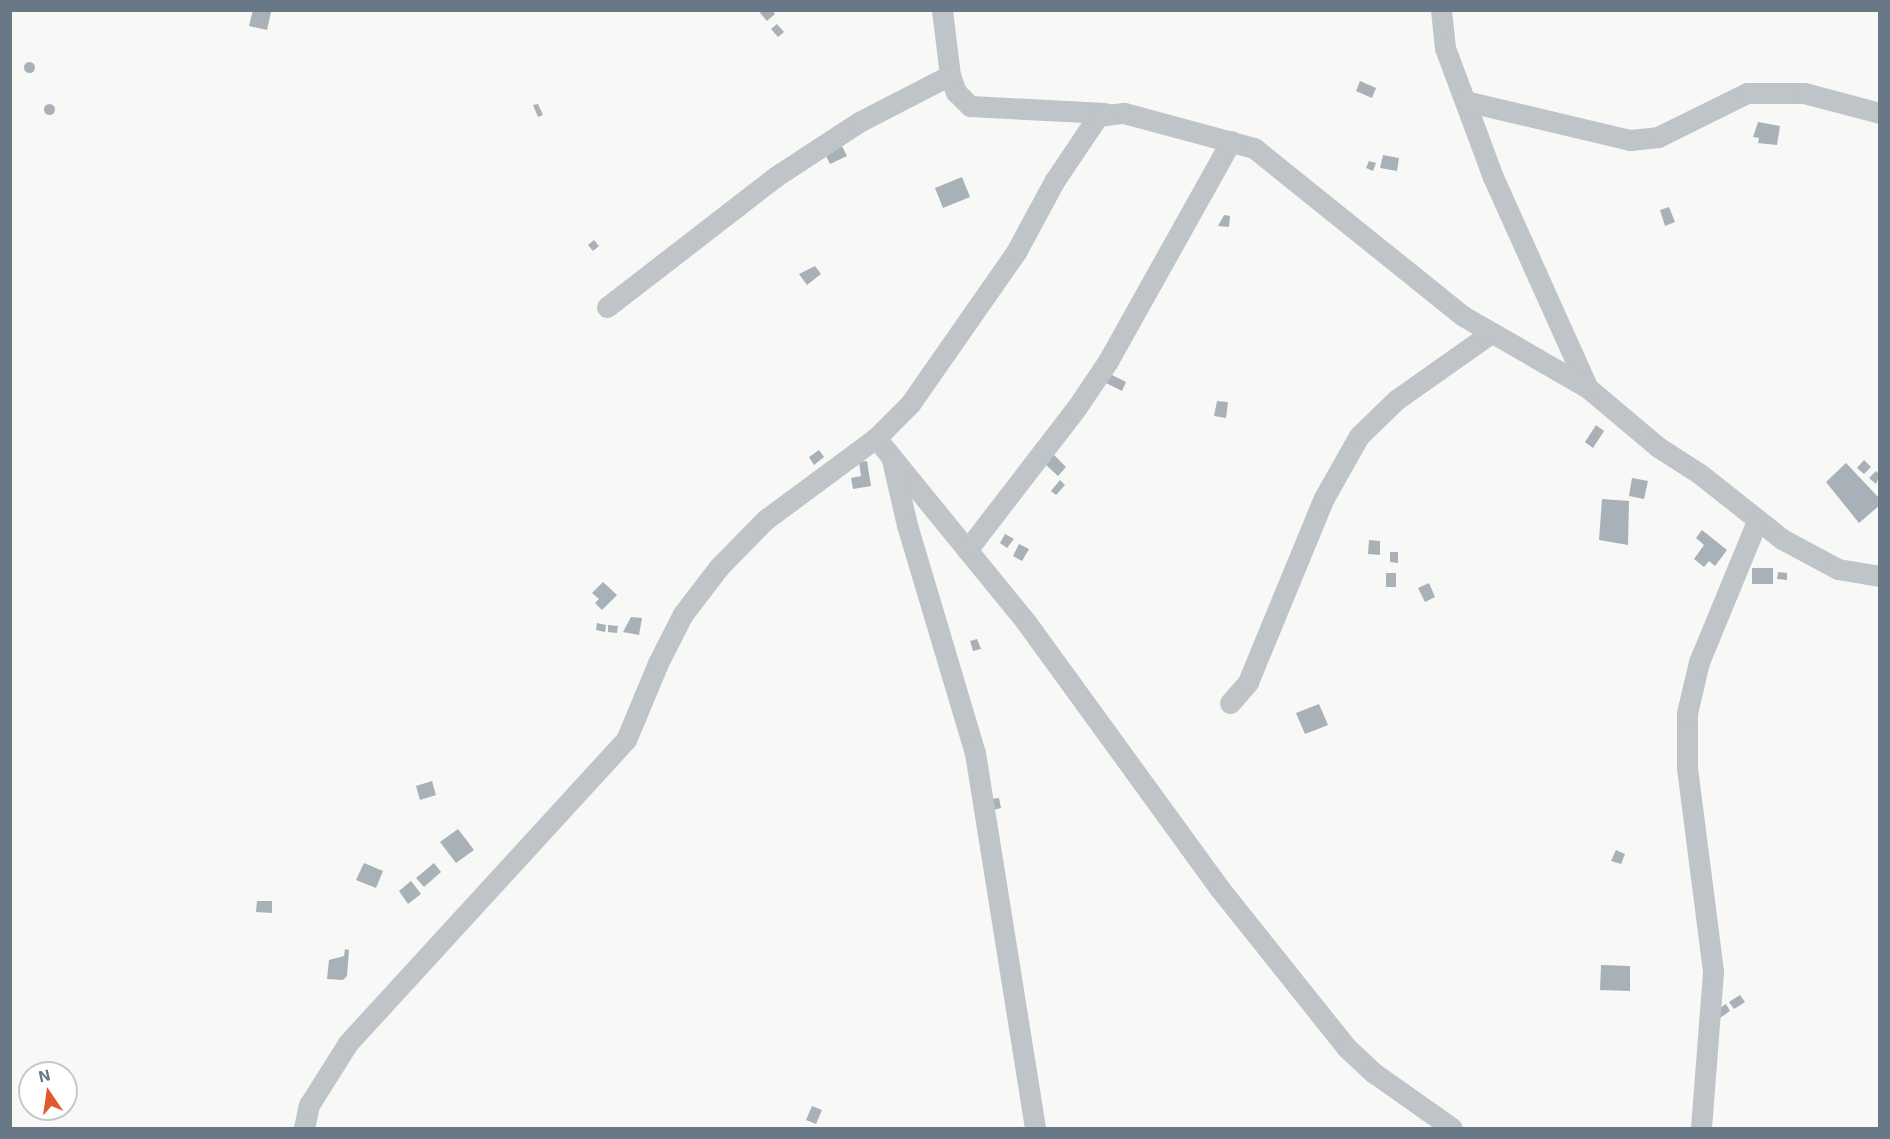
<!DOCTYPE html>
<style>
body{margin:0}
#map{position:relative;width:1890px;height:1139px;overflow:hidden;background:#f8f8f6;font-family:"Exo 2",sans-serif}
div>[style]{position:absolute}
.building>*{inset:0;background:#a8b1b7}
.round{border-radius:50%}
.minor>*{height:21px;margin:-10.5px;padding:0 10.5px;transform-origin:10.5px;border-radius:10.5px;background:#bfc4c8}
span{translate:-50% -50%;white-space:nowrap;text-align:center;line-height:1.15;-webkit-text-stroke:6px #fff;paint-order:stroke}
.frame{position:absolute;inset:0;border:12px solid #687886;pointer-events:none}
.north{position:absolute;left:18px;top:1061px;width:60px;height:60px;box-sizing:border-box;background:#fff;border:2px solid #c3c9cf;border-radius:50%;rotate:347deg;font-size:16px;font-weight:700;line-height:24px;text-align:center;color:#687886}
.north::after{content:'';display:block;margin:auto;width:21px;height:27px;background:#e15a2d;clip-path:polygon(50% 0,100% 100%,50% 72%,0 100%)}
</style>
<div id="map">
<div class="building">
<i style="clip-path:polygon(253px 10px,271px 12px,267px 30px,249px 26px)"></i>
<i style="clip-path:polygon(762px 10px,772px 10px,775px 14px,767px 21px,760px 13px)"></i>
<i style="clip-path:polygon(777px 24px,784px 32px,778px 37px,771px 29px)"></i>
<i class="round" style="left:23.5px;top:61.5px;width:11px;height:11px"></i>
<i style="clip-path:polygon(1360px 81px,1376px 88px,1372px 98px,1356px 91px)"></i>
<i class="round" style="left:43.5px;top:103.5px;width:11px;height:11px"></i>
<i style="clip-path:polygon(538px 104px,543px 115px,538px 117px,533px 105px)"></i>
<i style="clip-path:polygon(1758px 122px,1780px 126px,1777px 145px,1758px 143px,1759px 138px,1753px 137px)"></i>
<i style="clip-path:polygon(842px 146px,847px 156px,830px 164px,825px 154px)"></i>
<i style="clip-path:polygon(1383px 155px,1399px 158px,1397px 171px,1380px 168px)"></i>
<i style="clip-path:polygon(1369px 161px,1376px 163px,1373px 171px,1366px 168px)"></i>
<i style="clip-path:polygon(962px 177px,970px 197px,943px 208px,935px 188px)"></i>
<i style="clip-path:polygon(1669px 207px,1675px 222px,1665px 226px,1660px 210px)"></i>
<i style="clip-path:polygon(1224px 215px,1230px 216px,1229px 227px,1218px 226px)"></i>
<i style="clip-path:polygon(594px 240px,599px 246px,593px 251px,588px 245px)"></i>
<i style="clip-path:polygon(815px 266px,821px 274px,807px 285px,799px 274px)"></i>
<i style="clip-path:polygon(1112px 375px,1126px 382px,1122px 391px,1106px 383px)"></i>
<i style="clip-path:polygon(1217px 401px,1228px 402px,1226px 418px,1214px 416px)"></i>
<i style="clip-path:polygon(1596px 425px,1604px 431px,1593px 448px,1585px 442px)"></i>
<i style="clip-path:polygon(819px 450px,824px 457px,814px 465px,809px 457px)"></i>
<i style="clip-path:polygon(1054px 455px,1066px 467px,1058px 476px,1045px 464px)"></i>
<i style="clip-path:polygon(1864px 460px,1871px 467px,1864px 474px,1857px 468px)"></i>
<i style="clip-path:polygon(867px 461px,871px 486px,853px 489px,851px 478px,861px 476px,859px 462px)"></i>
<i style="clip-path:polygon(1846px 463px,1880px 499px,1880px 505px,1859px 523px,1826px 482px)"></i>
<i style="clip-path:polygon(1876px 471px,1880px 475px,1876px 484px,1869px 478px)"></i>
<i style="clip-path:polygon(1632px 478px,1648px 481px,1644px 499px,1629px 496px)"></i>
<i style="clip-path:polygon(1060px 480px,1065px 485px,1056px 495px,1051px 491px)"></i>
<i style="clip-path:polygon(1602px 499px,1629px 501px,1628px 545px,1599px 540px)"></i>
<i style="clip-path:polygon(1702px 530px,1727px 550px,1715px 566px,1709px 561px,1704px 567px,1694px 559px,1704px 545px,1696px 538px)"></i>
<i style="clip-path:polygon(1005px 534px,1014px 539px,1007px 548px,1000px 543px)"></i>
<i style="clip-path:polygon(1369px 540px,1380px 541px,1380px 555px,1368px 554px)"></i>
<i style="clip-path:polygon(1019px 544px,1029px 549px,1022px 561px,1013px 556px)"></i>
<i style="clip-path:polygon(1390px 552px,1398px 552px,1398px 563px,1390px 562px)"></i>
<i style="clip-path:polygon(1752px 568px,1773px 568px,1773px 584px,1752px 584px)"></i>
<i style="clip-path:polygon(1778px 572px,1787px 573px,1787px 580px,1777px 579px)"></i>
<i style="clip-path:polygon(1386px 573px,1396px 573px,1396px 587px,1386px 587px)"></i>
<i style="clip-path:polygon(603px 582px,617px 595px,602px 610px,595px 603px,599px 599px,592px 593px)"></i>
<i style="clip-path:polygon(1429px 583px,1435px 597px,1425px 602px,1418px 588px)"></i>
<i style="clip-path:polygon(631px 617px,642px 618px,639px 635px,623px 632px)"></i>
<i style="clip-path:polygon(597px 623px,606px 625px,605px 632px,596px 630px)"></i>
<i style="clip-path:polygon(608px 625px,618px 626px,617px 633px,608px 632px)"></i>
<i style="clip-path:polygon(977px 639px,981px 649px,973px 651px,970px 641px)"></i>
<i style="clip-path:polygon(1319px 704px,1328px 725px,1305px 734px,1296px 713px)"></i>
<i style="clip-path:polygon(432px 781px,436px 795px,420px 800px,416px 786px)"></i>
<i style="clip-path:polygon(999px 798px,1001px 808px,993px 810px,991px 799px)"></i>
<i style="clip-path:polygon(458px 829px,474px 850px,456px 863px,440px 842px)"></i>
<i style="clip-path:polygon(1616px 850px,1625px 854px,1621px 864px,1611px 861px)"></i>
<i style="clip-path:polygon(364px 863px,383px 871px,376px 888px,356px 880px)"></i>
<i style="clip-path:polygon(434px 863px,441px 872px,424px 887px,416px 878px)"></i>
<i style="clip-path:polygon(411px 881px,421px 894px,408px 904px,399px 891px)"></i>
<i style="clip-path:polygon(257px 901px,272px 901px,272px 913px,256px 912px)"></i>
<i style="clip-path:polygon(345px 949px,349px 950px,347px 976px,343px 980px,327px 979px,329px 960px,344px 956px)"></i>
<i style="clip-path:polygon(1601px 965px,1630px 966px,1630px 991px,1600px 990px)"></i>
<i style="clip-path:polygon(1740px 995px,1745px 1002px,1734px 1009px,1729px 1002px)"></i>
<i style="clip-path:polygon(1726px 1004px,1730px 1011px,1717px 1020px,1712px 1013px)"></i>
<i style="clip-path:polygon(812px 1106px,822px 1110px,816px 1124px,806px 1120px)"></i>
</div>
<div class="minor">
<i style="left:942px;top:10px;width:65px;rotate:83deg"></i>
<i style="left:950px;top:75px;width:18px;rotate:71deg"></i>
<i style="left:956px;top:92px;width:20px;rotate:45deg"></i>
<i style="left:970px;top:106px;width:135px;rotate:3deg"></i>
<i style="left:1441px;top:10px;width:38px;rotate:84deg"></i>
<i style="left:1445px;top:48px;width:138px;rotate:69.6deg"></i>
<i style="left:1493px;top:177px;width:231px;rotate:65.8deg"></i>
<i style="left:1588px;top:388px;width:92px;rotate:40.1deg"></i>
<i style="left:1658px;top:447px;width:50px;rotate:32.7deg"></i>
<i style="left:1700px;top:474px;width:105px;rotate:38.4deg"></i>
<i style="left:1782px;top:539px;width:64px;rotate:28.2deg"></i>
<i style="left:1838px;top:569px;width:43px;rotate:9.5deg"></i>
<i style="left:1465px;top:101px;width:170px;rotate:13.3deg"></i>
<i style="left:1630px;top:140px;width:28px;rotate:-6deg"></i>
<i style="left:1658px;top:137px;width:99px;rotate:-26.3deg"></i>
<i style="left:1747px;top:93px;width:57px"></i>
<i style="left:1804px;top:93px;width:79px;rotate:14.7deg"></i>
<i style="left:607px;top:307px;width:212px;rotate:-37.7deg"></i>
<i style="left:775px;top:177px;width:100px;rotate:-33.2deg"></i>
<i style="left:859px;top:122px;width:102px;rotate:-27.3deg"></i>
<i style="left:876px;top:438px;width:237px;rotate:50.8deg"></i>
<i style="left:1026px;top:622px;width:330px;rotate:54deg"></i>
<i style="left:1220px;top:889px;width:203px;rotate:51.4deg"></i>
<i style="left:1347px;top:1048px;width:37px;rotate:43deg"></i>
<i style="left:1374px;top:1073px;width:95px;rotate:35.2deg"></i>
<i style="left:892px;top:460px;width:67px;rotate:77deg"></i>
<i style="left:907px;top:525px;width:238px;rotate:73.4deg"></i>
<i style="left:975px;top:753px;width:380px;rotate:80.9deg"></i>
<i style="left:967px;top:550px;width:177px;rotate:-52.4deg"></i>
<i style="left:1075px;top:410px;width:59px;rotate:-56deg"></i>
<i style="left:1108px;top:361px;width:252px;rotate:-60.8deg"></i>
<i style="left:1230px;top:703px;width:28px;rotate:-49deg"></i>
<i style="left:1248px;top:682px;width:199px;rotate:-67.6deg"></i>
<i style="left:1324px;top:498px;width:71px;rotate:-60.6deg"></i>
<i style="left:1359px;top:436px;width:52px;rotate:-44.2deg"></i>
<i style="left:1396px;top:400px;width:116px;rotate:-35.2deg"></i>
<i style="left:304px;top:1128px;width:24px;rotate:-78deg"></i>
<i style="left:309px;top:1105px;width:73px;rotate:-57.8deg"></i>
<i style="left:348px;top:1043px;width:411px;rotate:-47.5deg"></i>
<i style="left:626px;top:740px;width:83px;rotate:-67.4deg"></i>
<i style="left:658px;top:663px;width:55px;rotate:-63deg"></i>
<i style="left:683px;top:614px;width:59px;rotate:-52.5deg"></i>
<i style="left:719px;top:567px;width:66px;rotate:-45.6deg"></i>
<i style="left:765px;top:520px;width:138px;rotate:-36.5deg"></i>
<i style="left:876px;top:438px;width:48px;rotate:-45deg"></i>
<i style="left:910px;top:404px;width:185px;rotate:-55.1deg"></i>
<i style="left:1016px;top:252px;width:82px;rotate:-61.6deg"></i>
<i style="left:1055px;top:180px;width:77px;rotate:-56.1deg"></i>
<i style="left:1098px;top:116px;width:26px;rotate:-7deg"></i>
<i style="left:1124px;top:113px;width:135px;rotate:15.1deg"></i>
<i style="left:1254px;top:148px;width:268px;rotate:38.8deg"></i>
<i style="left:1463px;top:316px;width:144px;rotate:29.9deg"></i>
<i style="left:1701px;top:1128px;width:157px;rotate:-85.6deg"></i>
<i style="left:1713px;top:971px;width:206px;rotate:-97.3deg"></i>
<i style="left:1687px;top:767px;width:54px;rotate:-90deg"></i>
<i style="left:1687px;top:713px;width:52px;rotate:-76.8deg"></i>
<i style="left:1699px;top:662px;width:152px;rotate:-67.6deg"></i>
</div>
<div class="frame"></div>
<div class="north">N</div>
</div>
